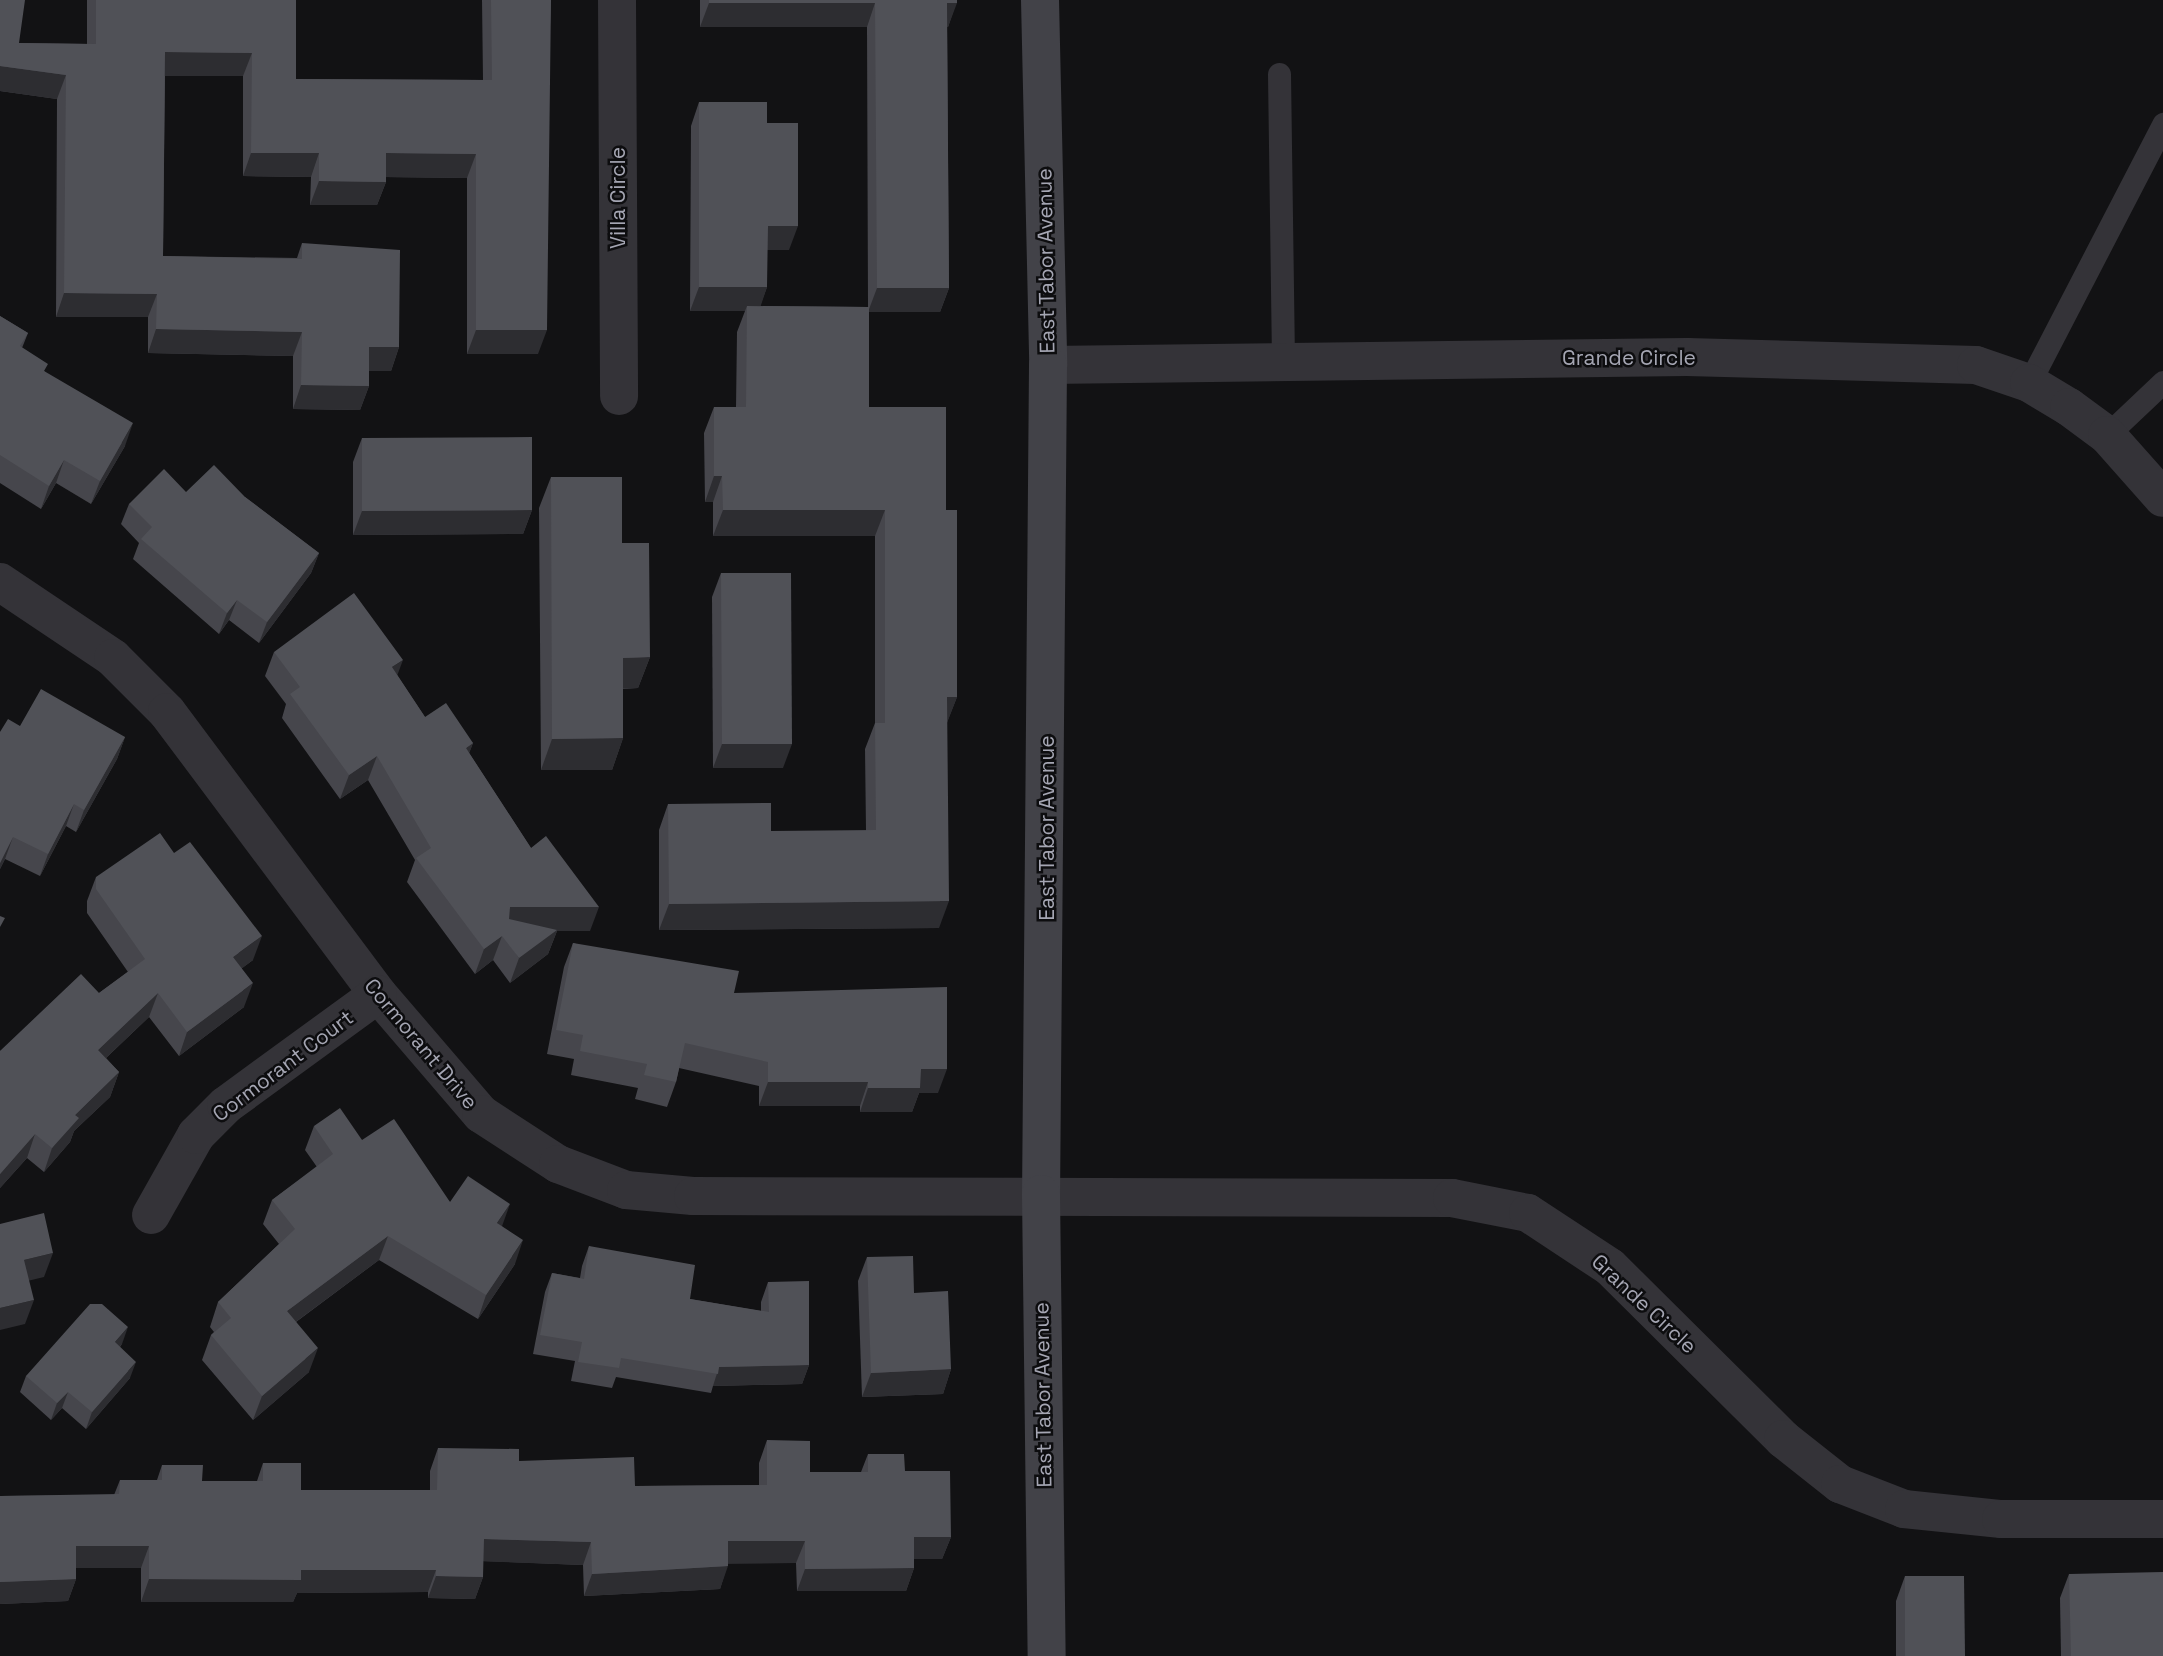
<!DOCTYPE html>
<style>
body{margin:0}
#map{position:relative;width:2163px;height:1656px;overflow:hidden;background:#121214;font-family:"Space Grotesk",sans-serif}
div>[style]{position:absolute}
.service>*{height:23px;margin:-11.5px;padding:0 11.5px;transform-origin:11.5px;border-radius:11.5px;background:#343338}
.minor>*{height:38px;margin:-19px;padding:0 19px;transform-origin:19px;border-radius:19px;background:#343338}
.secondary>*{height:38px;margin:-19px;padding:0 19px;transform-origin:19px;border-radius:19px;background:#424248}
.wall>*{inset:0;background:#46464c}
.shaded-wall>*{inset:0;background:#2d2d31}
.building>*{inset:0;background:#505157}
span{translate:-50% -50%;white-space:nowrap;text-align:center;line-height:1.15;-webkit-text-stroke:5px #0d0d0f;paint-order:stroke}
.street-label{font-size:21px;color:#a5a6b3}
</style>
<div id="map">
<div class="service">
<i style="left:1279px;top:74px;width:285px;rotate:89.2deg"></i>
<i style="left:2029px;top:383px;width:292px;rotate:-62.6deg"></i>
<i style="left:2107px;top:435px;width:77px;rotate:-43.4deg"></i>
</div>
<div class="minor">
<i style="left:617px;top:0;width:396px;rotate:89.7deg"></i>
<i style="left:1048px;top:365px;width:639px;rotate:-0.72deg"></i>
<i style="left:1687px;top:357px;width:289px;rotate:1.6deg"></i>
<i style="left:1976px;top:365px;width:56px;rotate:18.8deg"></i>
<i style="left:2029px;top:383px;width:47px;rotate:31deg"></i>
<i style="left:2069px;top:407px;width:47px;rotate:36.4deg"></i>
<i style="left:2107px;top:435px;width:84px;rotate:48.4deg"></i>
<i style="left:0;top:582px;width:136px;rotate:33.9deg"></i>
<i style="left:113px;top:658px;width:76px;rotate:45deg"></i>
<i style="left:167px;top:712px;width:352px;rotate:53.2deg"></i>
<i style="left:378px;top:994px;width:158px;rotate:49.4deg"></i>
<i style="left:481px;top:1114px;width:92px;rotate:33deg"></i>
<i style="left:558px;top:1164px;width:73px;rotate:20.9deg"></i>
<i style="left:626px;top:1190px;width:67px;rotate:5.1deg"></i>
<i style="left:693px;top:1196px;width:759px;rotate:0.15deg"></i>
<i style="left:1452px;top:1198px;width:77px;rotate:11.2deg"></i>
<i style="left:1528px;top:1213px;width:98px;rotate:33.4deg"></i>
<i style="left:1610px;top:1267px;width:244px;rotate:44.8deg"></i>
<i style="left:1783px;top:1439px;width:73px;rotate:38.3deg"></i>
<i style="left:1840px;top:1484px;width:69px;rotate:21.3deg"></i>
<i style="left:1904px;top:1509px;width:98px;rotate:5.9deg"></i>
<i style="left:2001px;top:1519px;width:162px"></i>
<i style="left:151px;top:1215px;width:92px;rotate:-60.6deg"></i>
<i style="left:196px;top:1135px;width:42px;rotate:-45deg"></i>
<i style="left:226px;top:1105px;width:188px;rotate:-36.1deg"></i>
</div>
<div class="secondary">
<i style="left:1040px;top:0;width:365px;rotate:88.7deg"></i>
<i style="left:1048px;top:365px;width:829px;rotate:90.48deg"></i>
<i style="left:1041px;top:1194px;width:462px;rotate:89.3deg"></i>
</div>
<div class="wall">
<i style="clip-path:polygon(0 0,19px 43px,87px 44px,87px 0,296px 0,296px 79px,483px 80px,482px 0,551px 0,538px 354px,467px 354px,467px 178px,386px 177px,386px 182px,377px 205px,310px 205px,311px 177px,243px 176px,243px 76px,165px 76px,163px 256px,297px 258px,302px 243px,399px 347px,391px 371px,369px 371px,369px 386px,360px 410px,293px 409px,293px 356px,148px 353px,148px 317px,56px 317px,57px 99px,0 91px)"></i>
<i style="clip-path:polygon(700px 0,957px 0,948px 27px,947px 27px,949px 288px,940px 312px,869px 312px,869px 407px,946px 510px,957px 697px,947px 722px,939px 928px,659px 930px,659px 830px,668px 804px,771px 831px,866px 831px,865px 749px,875px 723px,875px 536px,713px 536px,713px 502px,705px 502px,704px 433px,714px 407px,736px 407px,737px 332px,745px 311px,690px 311px,691px 126px,699px 102px,767px 123px,789px 250px,767px 250px,767px 287px,760px 306px,868px 307px,867px 27px,700px 27px)"></i>
<i style="clip-path:polygon(0 316px,28px 333px,22px 348px,45px 372px,125px 446px,91px 504px,56px 483px,41px 509px,0 483px)"></i>
<i style="clip-path:polygon(362px 438px,532px 510px,523px 534px,353px 535px,353px 462px)"></i>
<i style="clip-path:polygon(551px 477px,622px 543px,650px 657px,638px 688px,623px 689px,623px 738px,612px 770px,541px 770px,539px 508px)"></i>
<i style="clip-path:polygon(186px 492px,245px 497px,319px 553px,311px 573px,259px 643px,229px 620px,219px 634px,133px 559px,139px 543px,121px 524px,129px 504px)"></i>
<i style="clip-path:polygon(721px 573px,783px 768px,713px 768px,712px 597px)"></i>
<i style="clip-path:polygon(274px 652px,397px 675px,425px 717px,473px 743px,469px 753px,531px 848px,590px 931px,557px 931px,548px 954px,510px 983px,493px 960px,475px 974px,407px 882px,415px 860px,368px 780px,340px 799px,282px 718px,286px 704px,265px 676px)"></i>
<i style="clip-path:polygon(20px 726px,125px 737px,117px 759px,76px 832px,66px 826px,40px 876px,5px 859px,0 869px,0 732px)"></i>
<i style="clip-path:polygon(96px 877px,253px 960px,242px 968px,244px 1007px,179px 1056px,149px 1017px,106px 1058px,119px 1072px,110px 1097px,74px 1131px,70px 1142px,44px 1172px,27px 1158px,0 1188px,0 1051px,99px 993px,128px 972px,87px 913px,87px 901px)"></i>
<i style="clip-path:polygon(573px 943px,734px 993px,938px 1093px,919px 1093px,912px 1112px,860px 1112px,860px 1106px,759px 1106px,759px 1086px,679px 1068px,676px 1082px,667px 1107px,635px 1099px,638px 1088px,571px 1075px,574px 1059px,547px 1054px,564px 967px)"></i>
<i style="clip-path:polygon(314px 1126px,362px 1140px,450px 1202px,502px 1226px,515px 1264px,478px 1319px,379px 1260px,296px 1322px,309px 1372px,253px 1420px,202px 1360px,211px 1335px,214px 1332px,210px 1327px,218px 1302px,279px 1244px,263px 1224px,272px 1200px,317px 1167px,305px 1150px)"></i>
<i style="clip-path:polygon(589px 1246px,690px 1299px,761px 1311px,761px 1302px,768px 1282px,809px 1365px,802px 1384px,713px 1386px,711px 1393px,616px 1377px,612px 1388px,571px 1381px,575px 1361px,533px 1354px,545px 1292px,552px 1273px,580px 1278px,582px 1266px)"></i>
<i style="clip-path:polygon(867px 1257px,914px 1293px,951px 1369px,943px 1394px,862px 1397px,858px 1281px)"></i>
<i style="clip-path:polygon(122px 1344px,120px 1347px,130px 1378px,86px 1429px,62px 1408px,51px 1420px,20px 1392px,26px 1376px)"></i>
<i style="clip-path:polygon(767px 1440px,810px 1472px,861px 1472px,868px 1454px,905px 1471px,951px 1537px,942px 1559px,914px 1559px,914px 1568px,906px 1591px,797px 1591px,796px 1563px,728px 1563px,720px 1589px,584px 1596px,583px 1565px,483px 1561px,483px 1577px,475px 1599px,428px 1598px,428px 1592px,297px 1593px,293px 1602px,141px 1602px,141px 1568px,76px 1568px,76px 1579px,68px 1601px,0 1604px,0 1496px,114px 1495px,120px 1480px,157px 1480px,162px 1465px,202px 1481px,257px 1481px,263px 1463px,301px 1490px,430px 1490px,430px 1471px,438px 1448px,519px 1461px,635px 1486px,759px 1485px,759px 1463px)"></i>
<i style="clip-path:polygon(2069px 1574px,2163px 1656px,2061px 1656px,2060px 1598px)"></i>
<i style="clip-path:polygon(1905px 1576px,1965px 1656px,1896px 1656px,1896px 1601px)"></i>
</div>
<div class="shaded-wall">
<i style="clip-path:polygon(709px 3px,875px 3px,867px 27px,700px 27px)"></i>
<i style="clip-path:polygon(947px 3px,957px 3px,948px 27px,938px 27px)"></i>
<i style="clip-path:polygon(165px 52px,252px 53px,243px 76px,157px 76px)"></i>
<i style="clip-path:polygon(0 66px,66px 75px,57px 99px,0 91px)"></i>
<i style="clip-path:polygon(251px 153px,319px 153px,311px 177px,243px 176px)"></i>
<i style="clip-path:polygon(386px 153px,476px 154px,467px 178px,378px 177px)"></i>
<i style="clip-path:polygon(319px 181px,386px 182px,377px 205px,310px 205px)"></i>
<i style="clip-path:polygon(768px 226px,798px 226px,789px 250px,759px 250px)"></i>
<i style="clip-path:polygon(699px 287px,767px 287px,759px 311px,747px 306px,745px 311px,690px 311px)"></i>
<i style="clip-path:polygon(877px 288px,949px 288px,940px 312px,868px 312px)"></i>
<i style="clip-path:polygon(64px 293px,157px 294px,148px 317px,56px 317px)"></i>
<i style="clip-path:polygon(156px 329px,302px 332px,293px 356px,148px 353px)"></i>
<i style="clip-path:polygon(476px 330px,547px 330px,538px 354px,467px 354px)"></i>
<i style="clip-path:polygon(369px 347px,399px 347px,391px 371px,360px 371px)"></i>
<i style="clip-path:polygon(301px 385px,369px 386px,360px 410px,293px 409px)"></i>
<i style="clip-path:polygon(133px 423px,125px 446px,91px 504px,100px 481px)"></i>
<i style="clip-path:polygon(64px 460px,56px 483px,41px 509px,49px 486px)"></i>
<i style="clip-path:polygon(714px 476px,722px 476px,713px 502px,705px 502px)"></i>
<i style="clip-path:polygon(532px 510px,523px 534px,353px 535px,362px 511px)"></i>
<i style="clip-path:polygon(723px 510px,885px 510px,875px 536px,713px 536px)"></i>
<i style="clip-path:polygon(319px 553px,311px 573px,259px 643px,267px 622px)"></i>
<i style="clip-path:polygon(237px 600px,229px 620px,219px 634px,227px 613px)"></i>
<i style="clip-path:polygon(650px 657px,638px 688px,611px 689px,623px 658px)"></i>
<i style="clip-path:polygon(403px 660px,394px 684px,392px 667px)"></i>
<i style="clip-path:polygon(947px 697px,957px 697px,947px 723px)"></i>
<i style="clip-path:polygon(125px 737px,117px 759px,76px 832px,84px 810px)"></i>
<i style="clip-path:polygon(623px 738px,612px 770px,541px 770px,552px 739px)"></i>
<i style="clip-path:polygon(473px 743px,464px 767px,466px 748px)"></i>
<i style="clip-path:polygon(722px 744px,792px 744px,783px 768px,713px 768px)"></i>
<i style="clip-path:polygon(377px 756px,368px 780px,340px 799px,349px 775px)"></i>
<i style="clip-path:polygon(74px 804px,66px 826px,40px 876px,48px 854px)"></i>
<i style="clip-path:polygon(13px 837px,5px 859px,0 869px,0 863px)"></i>
<i style="clip-path:polygon(949px 901px,939px 928px,659px 930px,669px 904px)"></i>
<i style="clip-path:polygon(510px 907px,599px 907px,590px 931px,557px 931px,548px 954px,510px 983px,519px 958px,501px 931px)"></i>
<i style="clip-path:polygon(262px 936px,253px 960px,225px 981px,233px 957px)"></i>
<i style="clip-path:polygon(502px 936px,493px 960px,475px 974px,484px 949px)"></i>
<i style="clip-path:polygon(253px 983px,244px 1007px,179px 1056px,187px 1032px)"></i>
<i style="clip-path:polygon(158px 993px,149px 1017px,89px 1074px,98px 1050px)"></i>
<i style="clip-path:polygon(921px 1069px,947px 1069px,938px 1093px,919px 1093px,912px 1112px,860px 1112px,868px 1088px)"></i>
<i style="clip-path:polygon(119px 1072px,110px 1097px,74px 1131px,70px 1142px,44px 1172px,52px 1148px,75px 1115px)"></i>
<i style="clip-path:polygon(768px 1082px,868px 1082px,860px 1106px,759px 1106px)"></i>
<i style="clip-path:polygon(35px 1134px,27px 1158px,0 1188px,0 1174px)"></i>
<i style="clip-path:polygon(510px 1204px,501px 1229px,497px 1223px)"></i>
<i style="clip-path:polygon(388px 1236px,379px 1260px,278px 1335px,287px 1311px)"></i>
<i style="clip-path:polygon(523px 1240px,515px 1264px,478px 1319px,486px 1295px)"></i>
<i style="clip-path:polygon(53px 1253px,44px 1277px,15px 1284px,24px 1260px)"></i>
<i style="clip-path:polygon(34px 1300px,25px 1324px,0 1330px,0 1308px)"></i>
<i style="clip-path:polygon(128px 1327px,122px 1344px,109px 1359px,115px 1342px)"></i>
<i style="clip-path:polygon(318px 1348px,309px 1372px,253px 1420px,262px 1396px)"></i>
<i style="clip-path:polygon(136px 1362px,130px 1378px,86px 1429px,92px 1412px)"></i>
<i style="clip-path:polygon(809px 1365px,802px 1384px,713px 1386px,719px 1367px)"></i>
<i style="clip-path:polygon(951px 1369px,943px 1394px,862px 1397px,871px 1373px)"></i>
<i style="clip-path:polygon(68px 1392px,62px 1408px,51px 1420px,57px 1403px)"></i>
<i style="clip-path:polygon(914px 1537px,951px 1537px,942px 1559px,906px 1559px)"></i>
<i style="clip-path:polygon(484px 1539px,591px 1542px,583px 1565px,476px 1561px)"></i>
<i style="clip-path:polygon(728px 1541px,805px 1541px,796px 1563px,720px 1564px)"></i>
<i style="clip-path:polygon(76px 1546px,149px 1546px,141px 1568px,67px 1568px)"></i>
<i style="clip-path:polygon(728px 1566px,720px 1589px,584px 1596px,592px 1574px)"></i>
<i style="clip-path:polygon(914px 1568px,906px 1591px,797px 1591px,805px 1569px)"></i>
<i style="clip-path:polygon(301px 1570px,436px 1570px,428px 1592px,297px 1593px,293px 1602px,141px 1602px,149px 1579px)"></i>
<i style="clip-path:polygon(436px 1576px,483px 1577px,475px 1599px,428px 1598px)"></i>
<i style="clip-path:polygon(76px 1579px,68px 1601px,0 1604px,0 1582px)"></i>
</div>
<div class="building">
<i style="clip-path:polygon(0 0,25px 0,19px 43px,96px 44px,96px 0,296px 0,296px 79px,492px 80px,491px 0,551px 0,547px 330px,476px 330px,476px 154px,386px 153px,386px 182px,319px 181px,319px 153px,251px 153px,252px 53px,165px 52px,163px 256px,302px 259px,302px 243px,400px 250px,399px 347px,369px 347px,369px 386px,301px 385px,302px 332px,156px 329px,157px 294px,64px 293px,66px 75px,0 66px)"></i>
<i style="clip-path:polygon(709px 0,957px 0,957px 3px,947px 3px,949px 288px,877px 288px,875px 3px,709px 3px)"></i>
<i style="clip-path:polygon(699px 102px,767px 102px,767px 123px,798px 123px,798px 226px,768px 226px,767px 287px,699px 287px)"></i>
<i style="clip-path:polygon(747px 306px,869px 307px,869px 407px,946px 407px,946px 510px,957px 510px,957px 697px,947px 697px,949px 901px,669px 904px,668px 804px,771px 803px,771px 831px,876px 830px,875px 723px,885px 723px,885px 510px,723px 510px,722px 476px,714px 476px,714px 407px,746px 407px)"></i>
<i style="clip-path:polygon(0 316px,28px 333px,20px 346px,48px 364px,44px 371px,133px 423px,100px 481px,64px 460px,49px 486px,0 455px)"></i>
<i style="clip-path:polygon(532px 437px,532px 510px,362px 511px,362px 438px)"></i>
<i style="clip-path:polygon(214px 465px,245px 497px,319px 553px,267px 622px,237px 600px,227px 613px,141px 539px,152px 527px,129px 504px,164px 469px,186px 492px)"></i>
<i style="clip-path:polygon(551px 477px,622px 477px,622px 543px,649px 543px,650px 657px,623px 658px,623px 738px,552px 739px)"></i>
<i style="clip-path:polygon(721px 573px,791px 573px,792px 744px,722px 744px)"></i>
<i style="clip-path:polygon(354px 593px,403px 660px,392px 667px,425px 717px,446px 703px,473px 743px,466px 748px,531px 848px,546px 836px,599px 907px,510px 907px,509px 919px,557px 930px,519px 958px,502px 936px,484px 949px,416px 858px,431px 848px,377px 756px,349px 775px,290px 694px,300px 687px,274px 652px)"></i>
<i style="clip-path:polygon(41px 689px,125px 737px,84px 810px,74px 804px,48px 854px,13px 837px,0 863px,0 732px,8px 719px,20px 726px)"></i>
<i style="clip-path:polygon(160px 833px,174px 853px,190px 842px,262px 936px,233px 957px,253px 983px,187px 1032px,158px 993px,98px 1050px,119px 1072px,75px 1115px,79px 1118px,52px 1148px,35px 1134px,0 1174px,0 1051px,81px 974px,99px 993px,145px 959px,96px 889px,96px 877px)"></i>
<i style="clip-path:polygon(0 916px,5px 918px,0 927px)"></i>
<i style="clip-path:polygon(573px 943px,739px 971px,734px 993px,947px 987px,947px 1069px,921px 1069px,920px 1088px,868px 1088px,868px 1082px,768px 1082px,768px 1062px,685px 1043px,676px 1082px,644px 1075px,647px 1064px,580px 1051px,583px 1035px,556px 1030px)"></i>
<i style="clip-path:polygon(340px 1108px,362px 1140px,394px 1119px,450px 1202px,468px 1176px,510px 1204px,497px 1223px,523px 1240px,486px 1295px,388px 1236px,287px 1311px,318px 1348px,262px 1396px,211px 1335px,231px 1318px,218px 1302px,295px 1229px,272px 1200px,333px 1154px,314px 1126px)"></i>
<i style="clip-path:polygon(44px 1213px,53px 1253px,24px 1260px,34px 1300px,0 1308px,0 1224px)"></i>
<i style="clip-path:polygon(589px 1246px,695px 1265px,690px 1299px,769px 1312px,768px 1282px,809px 1281px,809px 1365px,719px 1367px,718px 1374px,621px 1358px,619px 1368px,578px 1362px,582px 1342px,540px 1335px,552px 1273px,584px 1279px)"></i>
<i style="clip-path:polygon(913px 1256px,914px 1293px,948px 1291px,951px 1369px,871px 1373px,867px 1257px)"></i>
<i style="clip-path:polygon(90px 1304px,102px 1304px,128px 1327px,115px 1342px,136px 1362px,92px 1412px,68px 1392px,57px 1403px,26px 1376px)"></i>
<i style="clip-path:polygon(767px 1440px,810px 1441px,810px 1472px,868px 1472px,868px 1454px,904px 1454px,905px 1471px,950px 1471px,951px 1537px,914px 1537px,914px 1568px,805px 1569px,805px 1541px,728px 1541px,728px 1566px,592px 1574px,591px 1542px,484px 1539px,483px 1577px,436px 1576px,436px 1570px,301px 1570px,301px 1580px,149px 1579px,149px 1546px,76px 1546px,76px 1579px,0 1582px,0 1496px,119px 1494px,120px 1480px,162px 1480px,162px 1465px,203px 1465px,202px 1481px,263px 1481px,263px 1463px,301px 1463px,301px 1490px,437px 1490px,438px 1448px,519px 1449px,519px 1461px,634px 1457px,635px 1486px,767px 1485px)"></i>
<i style="clip-path:polygon(2163px 1572px,2163px 1656px,2071px 1656px,2069px 1574px)"></i>
<i style="clip-path:polygon(1905px 1576px,1964px 1576px,1965px 1656px,1905px 1656px)"></i>
</div>
<div class="street-label">
<span style="left:618px;top:198px;rotate:-90deg">Villa Circle</span>
<span style="left:1046px;top:261px;rotate:-91deg">East Tabor Avenue</span>
<span style="left:1629px;top:358px">Grande Circle</span>
<span style="left:1047px;top:828px;rotate:-90deg">East Tabor Avenue</span>
<span style="left:421px;top:1044px;rotate:50deg">Cormorant Drive</span>
<span style="left:283px;top:1066px;rotate:-37deg">Cormorant Court</span>
<span style="left:1644px;top:1304px;rotate:43deg">Grande Circle</span>
<span style="left:1043px;top:1395px;rotate:-91deg">East Tabor Avenue</span>
</div>
</div>
